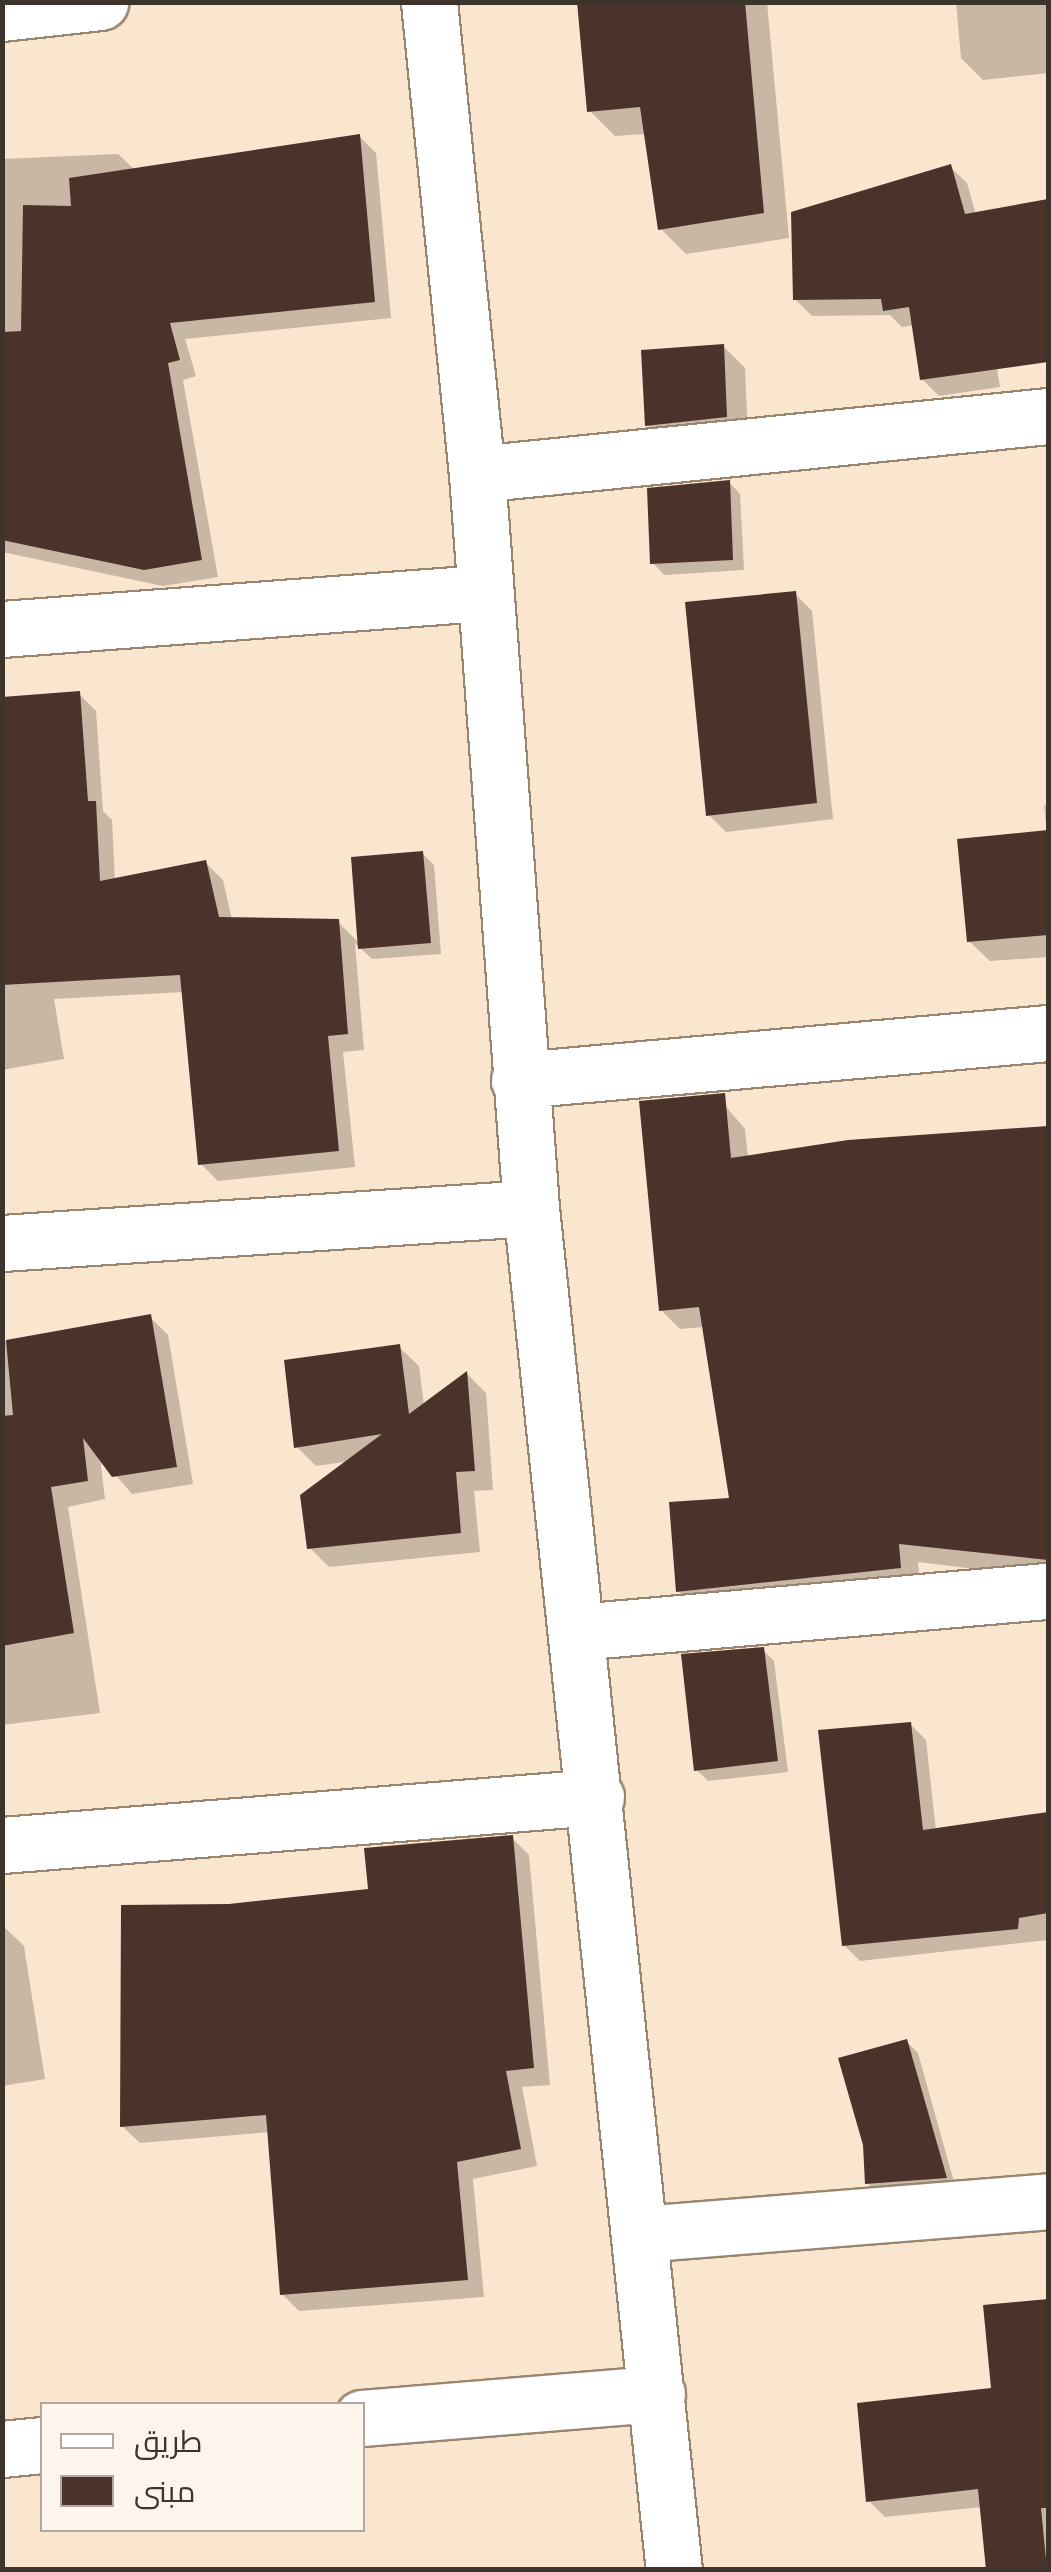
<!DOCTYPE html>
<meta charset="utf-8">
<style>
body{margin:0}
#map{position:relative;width:1051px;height:2572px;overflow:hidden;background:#fae5cf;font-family:"Exo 2",Cairo,sans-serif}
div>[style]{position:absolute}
.shadow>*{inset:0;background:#0003}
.building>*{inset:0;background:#4b332c}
.roads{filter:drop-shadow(2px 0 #998672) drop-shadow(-2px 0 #998672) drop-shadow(0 2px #998672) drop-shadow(0 -2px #998672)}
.minor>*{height:55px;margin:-27.5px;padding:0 27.5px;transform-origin:27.5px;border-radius:27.5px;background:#fff}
span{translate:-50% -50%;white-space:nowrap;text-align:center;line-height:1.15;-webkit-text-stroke:10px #fdf5ec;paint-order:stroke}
.frame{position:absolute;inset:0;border:5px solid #3d352c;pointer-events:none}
.legend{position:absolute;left:40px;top:2402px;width:325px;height:130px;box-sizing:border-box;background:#fdf5ec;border:2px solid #b0a89f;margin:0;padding:12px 18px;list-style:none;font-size:30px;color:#3d352c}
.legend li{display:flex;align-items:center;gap:20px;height:50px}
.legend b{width:50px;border:2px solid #b0a89f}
</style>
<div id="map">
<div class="shadow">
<i style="clip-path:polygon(580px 2px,767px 2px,789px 238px,686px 254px,660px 228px,646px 134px,615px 136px,589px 110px)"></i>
<i style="clip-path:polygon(956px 2px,1048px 2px,1048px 73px,983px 80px,961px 58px)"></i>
<i style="clip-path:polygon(359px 136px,376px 153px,391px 318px,185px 339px,196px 376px,183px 380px,218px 577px,163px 586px,2px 552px,2px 159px,118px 154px,135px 170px)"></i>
<i style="clip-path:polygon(950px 167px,967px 183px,976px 215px,1048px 202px,1048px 309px,989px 321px,1000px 387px,939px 396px,922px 379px,915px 325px,902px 327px,890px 315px,812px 316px,795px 299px)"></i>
<i style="clip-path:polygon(723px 346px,745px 368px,748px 438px,669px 446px,647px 424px)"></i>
<i style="clip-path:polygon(729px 482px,740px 494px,744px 570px,664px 575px,653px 563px)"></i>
<i style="clip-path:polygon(795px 594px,812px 611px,833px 819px,726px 832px,709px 815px)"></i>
<i style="clip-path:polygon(79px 694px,96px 711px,103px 811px,112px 820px,115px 881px,206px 863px,223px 880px,232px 920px,338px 922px,360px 944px,422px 853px,434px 865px,441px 954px,372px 959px,355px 943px,364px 1050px,343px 1052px,355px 1167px,218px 1181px,201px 1164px,184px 992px,54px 999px,64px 1059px,2px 1070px,2px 784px)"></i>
<i style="clip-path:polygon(1044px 805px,1048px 805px,1048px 957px,990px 961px,969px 941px,1047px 833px)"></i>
<i style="clip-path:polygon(717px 1096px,745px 1129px,748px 1158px,848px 1143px,1048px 1128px,1048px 1578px,918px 1562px,920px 1587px,698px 1610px,678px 1591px,732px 1500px,705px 1327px,680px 1329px,661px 1310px)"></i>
<i style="clip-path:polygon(150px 1317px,168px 1335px,193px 1484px,132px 1494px,100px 1457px,105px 1499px,68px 1507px,100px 1713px,2px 1725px,2px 1342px)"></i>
<i style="clip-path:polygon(399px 1347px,419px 1366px,424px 1406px,467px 1374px,486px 1393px,493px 1490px,474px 1491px,480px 1552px,329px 1567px,309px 1547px,350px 1461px,316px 1466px,297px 1447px)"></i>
<i style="clip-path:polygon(763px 1650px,774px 1661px,788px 1772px,708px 1781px,697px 1770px)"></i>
<i style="clip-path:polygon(910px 1724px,926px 1740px,936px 1831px,1048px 1815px,1048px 1940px,860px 1961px,844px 1945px)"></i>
<i style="clip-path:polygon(512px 1838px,529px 1855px,550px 2085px,522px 2087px,537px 2166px,473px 2179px,484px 2297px,299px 2311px,282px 2294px,270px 2132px,140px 2143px,122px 2126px,229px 1906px,371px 1891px)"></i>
<i style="clip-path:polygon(2px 1925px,24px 1946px,45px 2079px,2px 2086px)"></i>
<i style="clip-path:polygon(906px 2041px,918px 2053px,956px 2189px,879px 2195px,868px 2183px)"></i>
<i style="clip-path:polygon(1048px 2301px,1048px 2570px,989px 2570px,982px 2507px,885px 2517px,868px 2500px,994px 2391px,986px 2308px)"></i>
</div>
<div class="building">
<i style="clip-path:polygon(577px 2px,745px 2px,764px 213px,658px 230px,640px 107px,587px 112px)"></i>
<i style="clip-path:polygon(360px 134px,375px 302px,170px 323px,180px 360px,168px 363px,202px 560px,144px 570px,2px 540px,2px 332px,21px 331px,23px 205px,71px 206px,69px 178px)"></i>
<i style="clip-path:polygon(951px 164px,965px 214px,1048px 199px,1048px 362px,920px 380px,909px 307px,883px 311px,881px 299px,793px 300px,791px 212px)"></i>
<i style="clip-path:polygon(724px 344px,727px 417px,645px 426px,641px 350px)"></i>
<i style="clip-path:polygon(730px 480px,733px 560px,650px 564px,647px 488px)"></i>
<i style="clip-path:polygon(796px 591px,817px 803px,706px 816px,685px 602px)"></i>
<i style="clip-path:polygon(80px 691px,88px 801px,96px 801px,100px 881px,206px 860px,219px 917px,339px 919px,348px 1034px,328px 1036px,339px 1151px,198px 1165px,180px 975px,2px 985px,2px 697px)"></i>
<i style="clip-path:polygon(1048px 830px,1048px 935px,967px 942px,957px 839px)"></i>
<i style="clip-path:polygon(423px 851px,431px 943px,358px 949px,351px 857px)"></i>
<i style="clip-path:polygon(725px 1093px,731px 1158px,848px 1140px,1048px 1126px,1048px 1560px,899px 1544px,901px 1568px,676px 1592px,669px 1502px,729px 1498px,699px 1307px,659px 1311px,639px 1101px)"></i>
<i style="clip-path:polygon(151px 1314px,177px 1467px,112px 1477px,83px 1438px,88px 1481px,51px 1487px,74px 1633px,2px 1646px,2px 1416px,13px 1415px,6px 1340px)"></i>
<i style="clip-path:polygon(400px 1344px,409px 1414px,467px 1371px,475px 1471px,456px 1472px,461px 1533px,307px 1549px,300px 1495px,382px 1434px,294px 1448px,284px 1360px)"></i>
<i style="clip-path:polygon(764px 1647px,778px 1761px,694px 1771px,681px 1654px)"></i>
<i style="clip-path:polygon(911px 1722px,923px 1830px,1048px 1812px,1048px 1913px,1019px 1918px,1018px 1929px,842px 1946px,818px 1730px)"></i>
<i style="clip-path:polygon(513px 1835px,534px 2068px,506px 2071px,521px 2149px,457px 2162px,468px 2280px,280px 2295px,266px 2115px,120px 2127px,121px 1905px,229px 1904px,368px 1889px,364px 1848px)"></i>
<i style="clip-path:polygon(907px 2039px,947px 2178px,865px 2184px,863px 2145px,838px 2058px)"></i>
<i style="clip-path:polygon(1048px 2299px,1048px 2508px,1041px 2508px,1047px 2570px,986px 2570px,978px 2489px,866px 2502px,857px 2403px,991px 2388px,983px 2305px)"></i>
</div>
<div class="roads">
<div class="minor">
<i style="left:429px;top:2px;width:474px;rotate:84.2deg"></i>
<i style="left:477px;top:474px;width:736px;rotate:85.79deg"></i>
<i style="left:531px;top:1208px;width:1369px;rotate:84.01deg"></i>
<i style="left:2px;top:13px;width:99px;rotate:-6.4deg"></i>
<i style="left:477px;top:474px;width:574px;rotate:-5.8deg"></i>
<i style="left:2px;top:629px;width:485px;rotate:-4.3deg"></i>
<i style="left:519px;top:1080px;width:531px;rotate:-5.08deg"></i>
<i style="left:2px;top:1243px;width:530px;rotate:-3.79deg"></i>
<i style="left:577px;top:1632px;width:473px;rotate:-5deg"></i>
<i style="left:2px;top:1845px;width:596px;rotate:-4.62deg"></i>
<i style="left:641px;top:2234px;width:408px;rotate:-4.6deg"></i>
<i style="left:362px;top:2418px;width:296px;rotate:-4.7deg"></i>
<i style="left:2px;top:2449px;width:40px;rotate:-5.7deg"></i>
</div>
</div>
<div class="frame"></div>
<ul class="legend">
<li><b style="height:12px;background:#fff"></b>طريق</li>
<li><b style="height:28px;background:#4b332c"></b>مبنى</li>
</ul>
</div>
